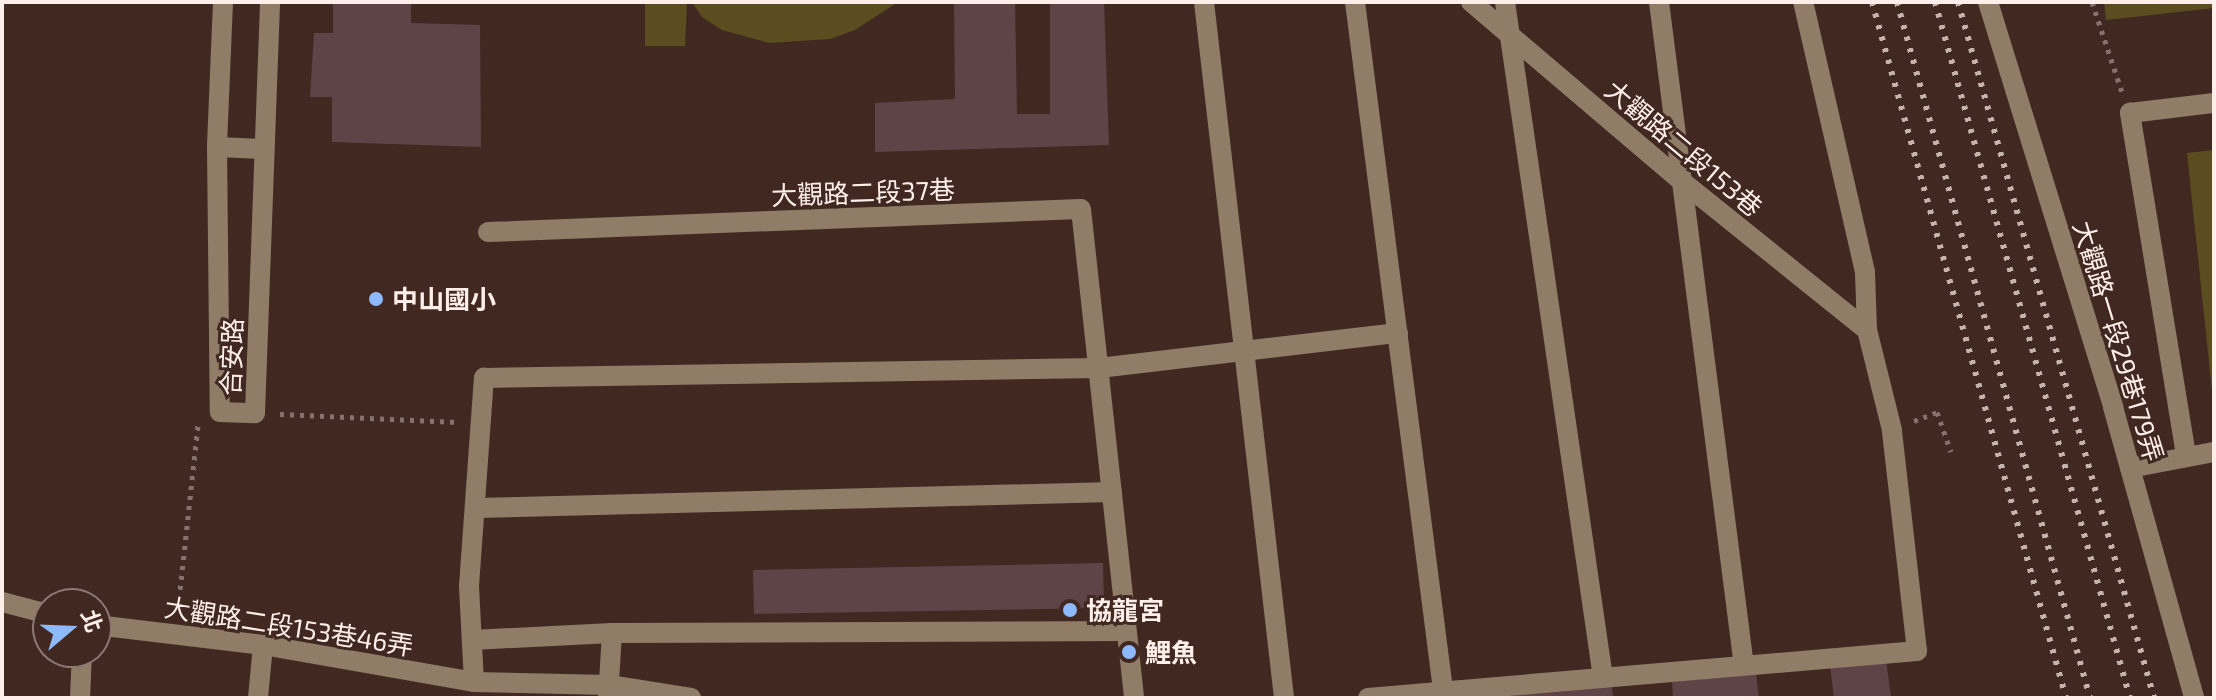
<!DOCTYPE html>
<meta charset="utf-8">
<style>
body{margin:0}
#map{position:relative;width:2216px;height:700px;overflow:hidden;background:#412922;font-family:"Exo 2","Noto Sans TC",sans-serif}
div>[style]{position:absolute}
.green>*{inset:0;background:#5b4d1f}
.building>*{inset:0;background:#5f4447}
.path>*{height:5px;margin-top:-2.5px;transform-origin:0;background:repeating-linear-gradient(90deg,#86716b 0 4px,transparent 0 10px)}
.minor>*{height:20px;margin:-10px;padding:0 10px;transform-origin:10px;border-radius:10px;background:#917c68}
.rail>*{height:6px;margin-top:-3px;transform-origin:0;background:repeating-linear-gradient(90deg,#c6b3ae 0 4px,transparent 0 12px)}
.dots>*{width:22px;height:22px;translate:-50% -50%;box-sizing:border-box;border:4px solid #412922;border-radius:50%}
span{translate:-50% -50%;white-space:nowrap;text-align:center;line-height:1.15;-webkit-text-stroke:6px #412922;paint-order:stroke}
.street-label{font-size:26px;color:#ffeee9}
.poi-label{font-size:26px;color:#ffeee9;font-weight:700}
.left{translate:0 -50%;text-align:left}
.frame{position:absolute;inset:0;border:4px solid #ffeee9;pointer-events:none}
.north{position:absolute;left:32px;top:588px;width:80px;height:80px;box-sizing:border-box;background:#412922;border:2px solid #8d7872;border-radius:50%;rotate:71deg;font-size:22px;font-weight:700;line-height:32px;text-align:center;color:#ffeee9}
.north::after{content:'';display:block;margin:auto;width:28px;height:36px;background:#8eb9fc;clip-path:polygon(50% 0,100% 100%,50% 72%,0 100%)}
</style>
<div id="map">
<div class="green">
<i style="clip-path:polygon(645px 2px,687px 2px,685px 46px,645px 46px)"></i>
<i style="clip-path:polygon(692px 2px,898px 2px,855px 30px,830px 39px,769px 43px,722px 30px,702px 17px)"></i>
<i style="clip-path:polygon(2104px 2px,2214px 2px,2214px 8px,2106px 20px)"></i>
<i style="clip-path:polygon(2214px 150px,2214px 400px,2213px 400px,2187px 153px)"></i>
</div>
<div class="building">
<i style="clip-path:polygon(333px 2px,411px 2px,411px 23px,480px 25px,481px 147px,332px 142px,332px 97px,310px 97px,314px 33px,333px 33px)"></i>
<i style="clip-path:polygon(954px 2px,1015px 2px,1017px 114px,1050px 114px,1050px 2px,1104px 2px,1109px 145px,875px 152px,875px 103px,955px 99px)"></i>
<i style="clip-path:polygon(1103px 563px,1104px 608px,754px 614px,753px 570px)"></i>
<i style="clip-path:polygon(1886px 659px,1891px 698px,1834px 698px,1830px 665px)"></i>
<i style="clip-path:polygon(1756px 674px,1759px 698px,1673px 698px,1672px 682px)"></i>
<i style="clip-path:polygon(1612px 687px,1613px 698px,1503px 698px,1503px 696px)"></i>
</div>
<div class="path">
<i style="left:2092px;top:2px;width:95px;rotate:71.6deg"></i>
<i style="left:280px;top:414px;width:178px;rotate:2.6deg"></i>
<i style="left:1914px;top:421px;width:25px;rotate:-21deg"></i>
<i style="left:1937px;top:412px;width:42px;rotate:70.7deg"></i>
<i style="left:178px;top:609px;width:185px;rotate:-83.8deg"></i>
</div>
<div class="minor">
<i style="left:223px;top:2px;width:145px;rotate:92.4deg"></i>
<i style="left:217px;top:147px;width:265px;rotate:89.4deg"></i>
<i style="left:220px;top:412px;width:35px;rotate:2deg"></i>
<i style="left:255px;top:413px;width:411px;rotate:-87.9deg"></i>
<i style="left:1204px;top:2px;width:701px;rotate:83.44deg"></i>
<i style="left:1355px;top:2px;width:702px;rotate:82.71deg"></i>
<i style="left:1471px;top:2px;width:273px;rotate:40.4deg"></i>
<i style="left:1679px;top:179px;width:241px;rotate:38.8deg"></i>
<i style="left:1505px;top:2px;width:683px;rotate:81.75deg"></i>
<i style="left:1659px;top:2px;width:669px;rotate:82.71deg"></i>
<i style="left:1988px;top:2px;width:424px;rotate:72.8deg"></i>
<i style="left:2113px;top:407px;width:302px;rotate:74.4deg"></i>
<i style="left:217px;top:147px;width:47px;rotate:2.4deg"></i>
<i style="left:488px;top:232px;width:593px;rotate:-2.22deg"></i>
<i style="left:1081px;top:209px;width:492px;rotate:83.8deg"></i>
<i style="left:2186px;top:455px;width:347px;rotate:-99.3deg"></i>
<i style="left:2130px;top:113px;width:85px;rotate:-6.8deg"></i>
<i style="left:2130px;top:468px;width:86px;rotate:-10.8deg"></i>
<i style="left:476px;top:508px;width:636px;rotate:-1.44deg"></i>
<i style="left:2px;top:602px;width:48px;rotate:14.6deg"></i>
<i style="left:96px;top:625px;width:168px;rotate:6.8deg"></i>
<i style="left:263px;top:645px;width:214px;rotate:9.9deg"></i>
<i style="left:474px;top:682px;width:135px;rotate:1.3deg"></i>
<i style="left:609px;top:685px;width:83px;rotate:9deg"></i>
<i style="left:472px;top:640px;width:140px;rotate:-2.9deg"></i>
<i style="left:612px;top:633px;width:514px;rotate:-0.22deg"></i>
<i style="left:474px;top:682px;width:96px;rotate:-93deg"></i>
<i style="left:469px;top:586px;width:209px;rotate:-85.9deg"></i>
<i style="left:484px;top:378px;width:615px;rotate:-0.93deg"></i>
<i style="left:1099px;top:368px;width:301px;rotate:-6.7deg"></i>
<i style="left:80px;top:698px;width:46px;rotate:-87.5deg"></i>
<i style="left:258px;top:698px;width:53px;rotate:-84.6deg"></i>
<i style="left:608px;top:698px;width:65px;rotate:-86.5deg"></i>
<i style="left:1368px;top:698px;width:551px;rotate:-4.89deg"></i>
<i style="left:1917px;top:651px;width:222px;rotate:-96.5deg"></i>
<i style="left:1892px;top:430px;width:103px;rotate:-104deg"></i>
<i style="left:1867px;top:330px;width:58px;rotate:-92deg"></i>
<i style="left:1865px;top:272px;width:277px;rotate:-102.9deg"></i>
</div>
<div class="rail">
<i style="left:1872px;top:2px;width:723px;rotate:74.42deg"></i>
<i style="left:1897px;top:2px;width:722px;rotate:74.5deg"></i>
<i style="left:1935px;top:2px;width:723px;rotate:74.35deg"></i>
<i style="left:1958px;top:2px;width:723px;rotate:74.27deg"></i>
</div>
<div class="dots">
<i style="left:376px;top:299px;background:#8eb9fc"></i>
<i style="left:1070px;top:610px;background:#8eb9fc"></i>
<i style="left:1129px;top:652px;background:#8eb9fc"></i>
</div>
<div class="street-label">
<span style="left:1684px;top:148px;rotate:40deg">大觀路二段153巷</span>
<span style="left:863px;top:192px;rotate:-2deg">大觀路二段37巷</span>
<span style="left:2119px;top:341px;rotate:73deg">大觀路一段29巷179弄</span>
<span style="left:231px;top:357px;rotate:-88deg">合安路</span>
<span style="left:289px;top:626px;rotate:9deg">大觀路二段153巷46弄</span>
</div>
<div class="poi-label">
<span class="left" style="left:392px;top:299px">中山國小</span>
<span class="left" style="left:1086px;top:610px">協龍宮</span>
<span class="left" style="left:1145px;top:652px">鯉魚</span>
</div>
<div class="frame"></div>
<div class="north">北</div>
</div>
